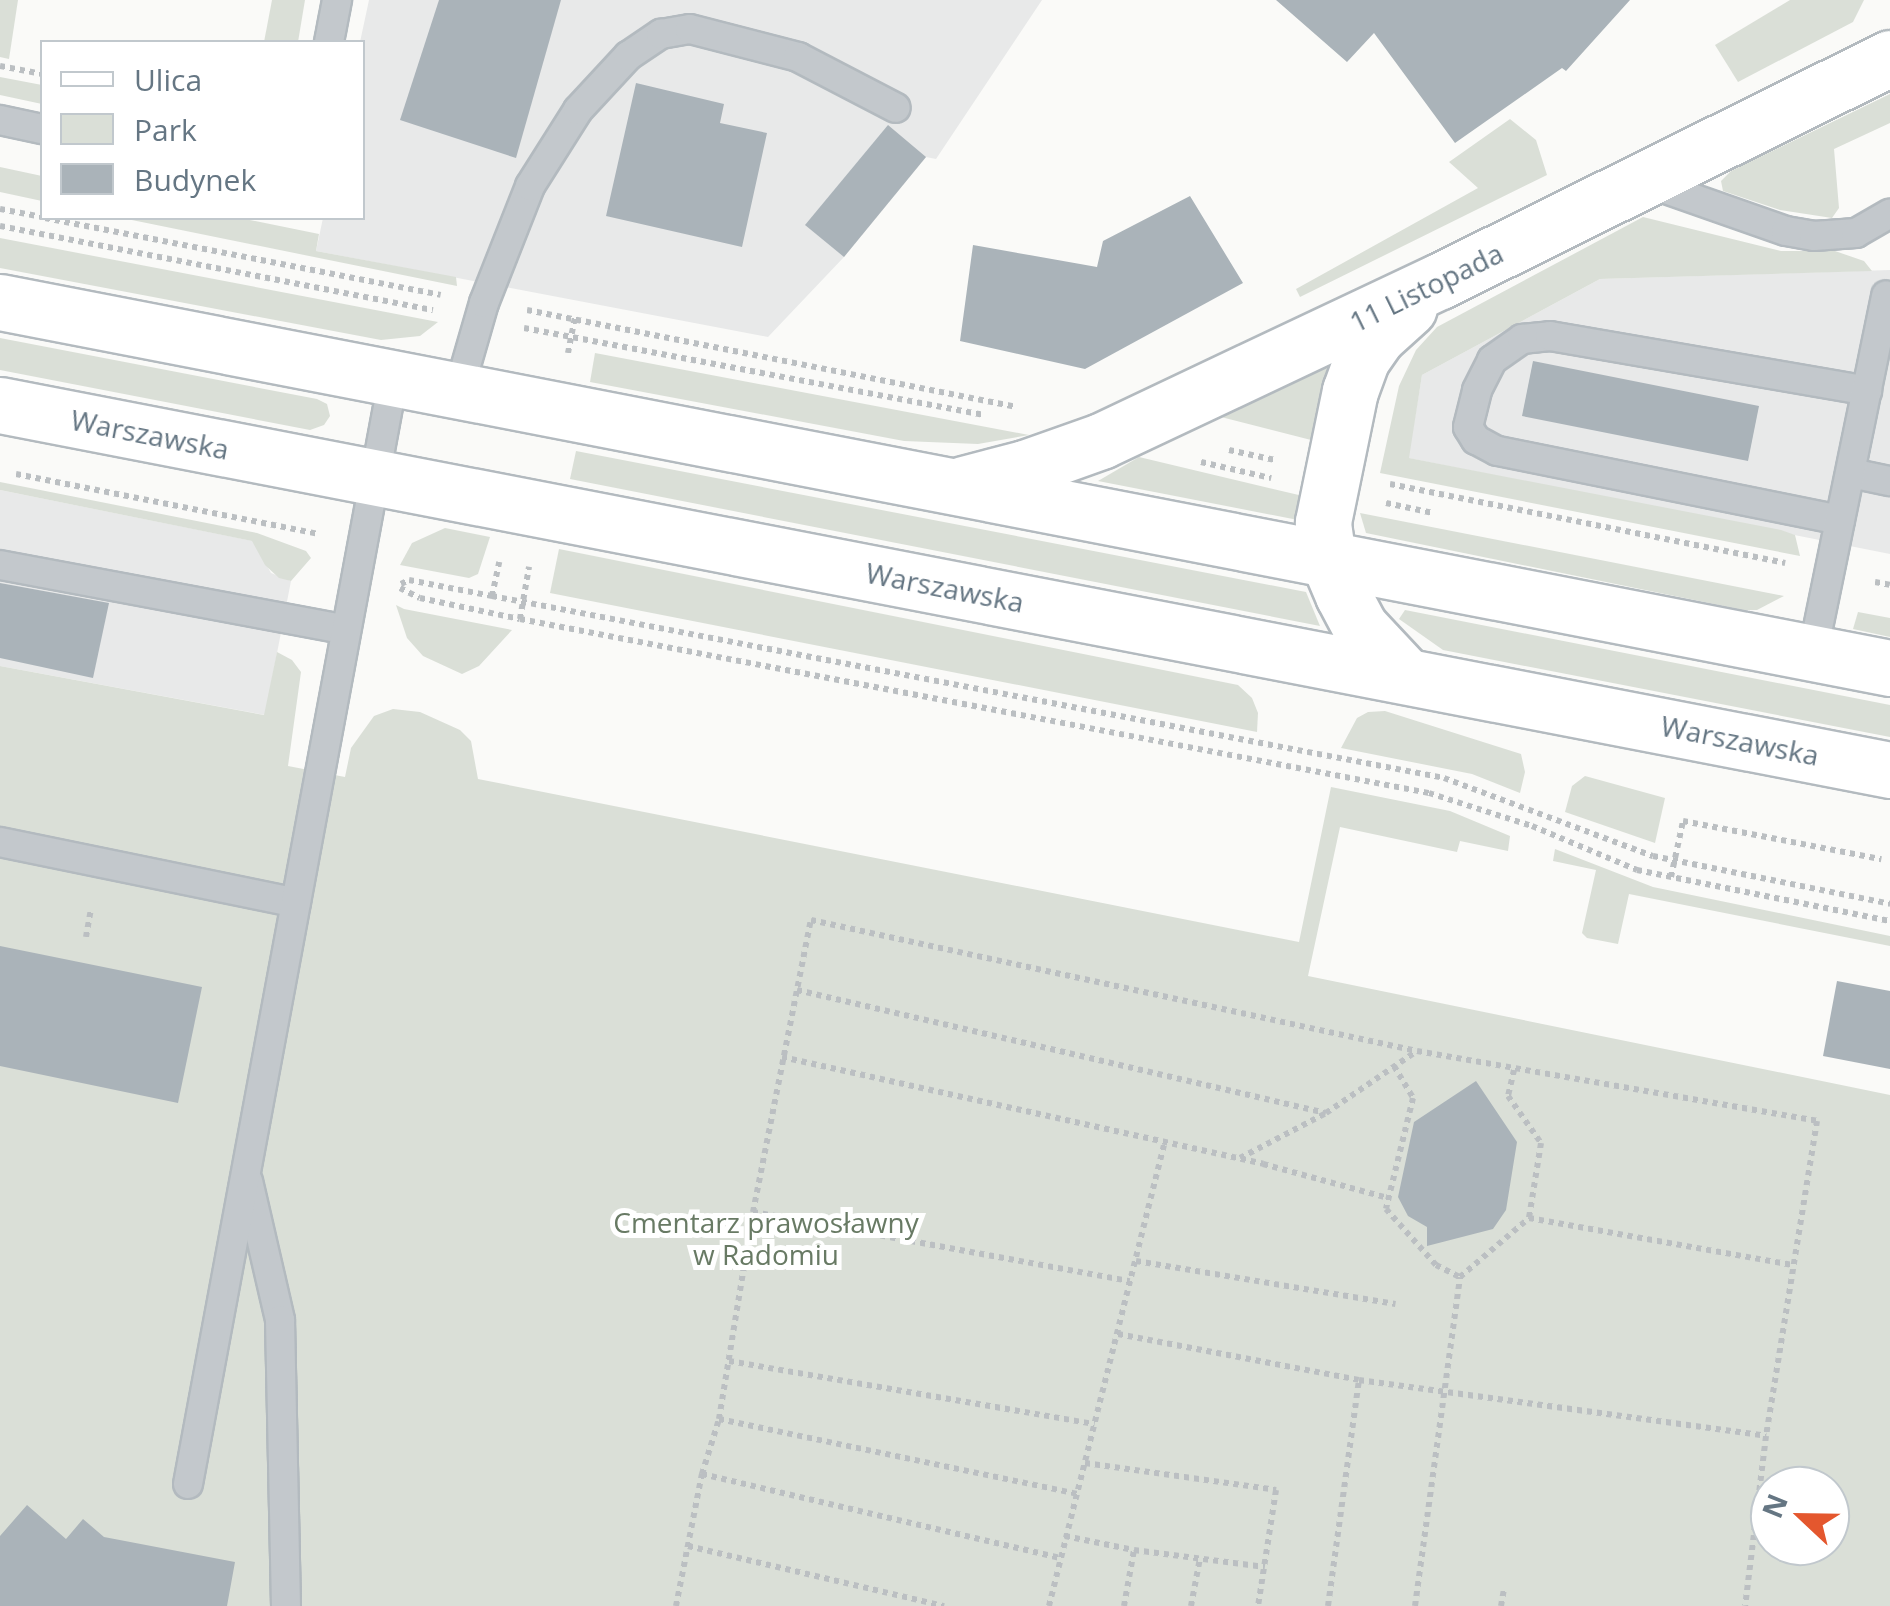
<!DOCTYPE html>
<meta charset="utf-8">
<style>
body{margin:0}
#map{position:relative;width:1890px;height:1606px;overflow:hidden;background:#fafaf8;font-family:"Open Sans",sans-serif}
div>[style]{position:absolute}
.built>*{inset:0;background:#e8e9e9}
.green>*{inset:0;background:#dadfd7}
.building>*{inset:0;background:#aab3b9}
.path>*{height:6px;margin-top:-3px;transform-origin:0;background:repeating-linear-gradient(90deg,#bbbfc2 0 5px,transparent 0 10px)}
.roads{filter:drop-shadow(2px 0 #b3babf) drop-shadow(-2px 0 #b3babf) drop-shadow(0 2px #b3babf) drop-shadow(0 -2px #b3babf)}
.service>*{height:28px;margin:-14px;padding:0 14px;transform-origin:14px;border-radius:14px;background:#c3c8cc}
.secondary>*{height:55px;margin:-27.5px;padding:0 27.5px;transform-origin:27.5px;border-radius:27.5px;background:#fff}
span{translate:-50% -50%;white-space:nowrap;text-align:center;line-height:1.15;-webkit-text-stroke:10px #fff;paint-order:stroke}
.street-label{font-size:28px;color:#657683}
.park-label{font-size:28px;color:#687a64}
.legend{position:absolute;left:40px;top:40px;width:325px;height:180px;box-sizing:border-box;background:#fff;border:2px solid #c1c8cd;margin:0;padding:12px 18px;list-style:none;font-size:30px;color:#657683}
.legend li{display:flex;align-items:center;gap:20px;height:50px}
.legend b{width:50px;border:2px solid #c1c8cd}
.north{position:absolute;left:1750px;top:1466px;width:100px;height:100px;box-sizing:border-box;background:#fff;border:2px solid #c1c8cd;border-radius:50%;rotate:292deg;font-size:28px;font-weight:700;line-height:40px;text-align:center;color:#657683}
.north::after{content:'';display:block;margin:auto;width:35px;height:45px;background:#e4572e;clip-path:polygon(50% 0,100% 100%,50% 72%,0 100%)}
</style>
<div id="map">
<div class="built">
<i style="clip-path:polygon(369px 0,1042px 0,936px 159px,926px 157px,844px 257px,768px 337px,316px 251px,323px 218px,362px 218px,360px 42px)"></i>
<i style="clip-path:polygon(1890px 270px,1890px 554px,1408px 458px,1422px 375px,1600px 279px)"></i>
<i style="clip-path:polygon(0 490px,253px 541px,271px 573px,291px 581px,265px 715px,0 666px)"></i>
</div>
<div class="green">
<i style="clip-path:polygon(0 0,18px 0,9px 59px,0 57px)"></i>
<i style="clip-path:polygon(272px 0,305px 0,298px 42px,264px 42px)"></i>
<i style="clip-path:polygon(1790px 0,1864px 0,1853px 22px,1738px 82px,1715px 45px)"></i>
<i style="clip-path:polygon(0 77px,42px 85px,42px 104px,0 95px)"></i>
<i style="clip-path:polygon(1890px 94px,1890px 123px,1834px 149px,1839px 208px,1832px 218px,1780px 210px,1723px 191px,1721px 181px,1731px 171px)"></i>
<i style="clip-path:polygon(1510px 119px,1536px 140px,1547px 175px,1300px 297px,1296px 289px,1478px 188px,1449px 162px)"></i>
<i style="clip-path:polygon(0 167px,42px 176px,42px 201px,0 192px)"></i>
<i style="clip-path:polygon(1643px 217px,1781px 251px,1835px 251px,1864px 261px,1872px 271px,1600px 279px,1422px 375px,1409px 458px,1781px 530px,1795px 535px,1800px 556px,1380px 473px,1399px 386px,1416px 350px,1437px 327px)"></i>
<i style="clip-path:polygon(122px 218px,240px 218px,319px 234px,316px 251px,456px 277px,457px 286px)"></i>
<i style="clip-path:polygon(0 238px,438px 322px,420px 336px,381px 340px,0 268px)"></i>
<i style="clip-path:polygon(0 338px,317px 399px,327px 404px,330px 416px,324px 425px,310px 430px,0 370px)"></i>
<i style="clip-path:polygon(595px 353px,1029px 435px,978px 444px,904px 441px,590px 382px)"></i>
<i style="clip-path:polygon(1323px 367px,1331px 370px,1315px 441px,1221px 417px)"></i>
<i style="clip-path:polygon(576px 451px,1306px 592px,1320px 626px,570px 479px)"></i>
<i style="clip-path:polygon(1139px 457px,1303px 496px,1298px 520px,1098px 481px)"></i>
<i style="clip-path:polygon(0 482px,257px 533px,306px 551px,311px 558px,291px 581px,279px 578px,265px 565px,252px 541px,0 490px)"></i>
<i style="clip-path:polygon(1360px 513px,1784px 596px,1757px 610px,1743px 610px,1366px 533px)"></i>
<i style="clip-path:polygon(445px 528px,490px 537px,478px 574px,469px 578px,400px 565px,412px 543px)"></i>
<i style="clip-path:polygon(559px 549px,1238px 685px,1252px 698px,1258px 713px,1257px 732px,550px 593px)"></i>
<i style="clip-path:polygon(396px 605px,404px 609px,512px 630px,479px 666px,462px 674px,423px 656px,407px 638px)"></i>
<i style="clip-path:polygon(1405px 610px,1890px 705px,1890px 737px,1443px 650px,1399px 619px)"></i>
<i style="clip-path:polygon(1858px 612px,1890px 618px,1890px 637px,1853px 629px)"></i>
<i style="clip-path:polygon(evenodd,277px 652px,292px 660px,301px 672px,288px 766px,345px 777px,351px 748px,374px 716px,393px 709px,420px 712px,460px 730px,471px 741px,478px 779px,1299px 942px,1331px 787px,1450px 811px,1510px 836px,1508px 851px,1460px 841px,1457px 852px,1340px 827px,1308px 976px,1890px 1095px,1890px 1606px,0 1606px,0 666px,264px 715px,277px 652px,1770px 1486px,1830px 1486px,1830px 1546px,1770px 1546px,1770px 1486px)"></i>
<i style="clip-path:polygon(1385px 711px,1521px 754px,1525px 772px,1520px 793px,1472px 774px,1341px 748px,1357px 718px,1368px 712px)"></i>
<i style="clip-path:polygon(1585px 776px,1665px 798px,1655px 843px,1565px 812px,1572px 786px)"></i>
<i style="clip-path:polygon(1555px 849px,1653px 887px,1890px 936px,1890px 946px,1629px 894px,1618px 944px,1587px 938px,1582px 933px,1596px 870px,1553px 861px)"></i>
</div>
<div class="building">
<i style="clip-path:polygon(439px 0,561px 0,516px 158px,400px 120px)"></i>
<i style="clip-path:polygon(1276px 0,1630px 0,1566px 71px,1562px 68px,1455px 143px,1374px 33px,1347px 62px)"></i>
<i style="clip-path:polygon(636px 83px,724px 104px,720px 123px,767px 133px,742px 247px,606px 216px)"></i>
<i style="clip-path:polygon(888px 125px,926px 157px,844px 257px,805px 225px)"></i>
<i style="clip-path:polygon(1190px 196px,1243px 283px,1085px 369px,960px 341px,973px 245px,1097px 267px,1103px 241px)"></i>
<i style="clip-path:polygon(1533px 361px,1759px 406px,1748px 461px,1522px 416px)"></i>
<i style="clip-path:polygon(0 583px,109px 603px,93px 678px,0 658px)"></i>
<i style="clip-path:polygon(0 946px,202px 987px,178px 1103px,0 1066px)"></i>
<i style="clip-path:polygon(1837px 981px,1890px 991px,1890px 1069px,1823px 1056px)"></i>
<i style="clip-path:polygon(1476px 1081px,1517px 1142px,1506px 1210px,1493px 1229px,1427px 1246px,1427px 1227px,1408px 1216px,1398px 1197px,1414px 1122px)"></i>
<i style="clip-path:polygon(27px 1505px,66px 1539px,83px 1519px,104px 1537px,235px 1562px,227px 1606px,0 1606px,0 1536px)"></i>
</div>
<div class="path">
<i style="left:0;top:66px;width:43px;rotate:10.8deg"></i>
<i style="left:0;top:209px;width:43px;rotate:10.8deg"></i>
<i style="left:45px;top:218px;width:403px;rotate:11deg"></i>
<i style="left:0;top:226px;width:441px;rotate:11deg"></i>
<i style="left:527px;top:310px;width:498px;rotate:11.2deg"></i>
<i style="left:524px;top:328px;width:467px;rotate:10.7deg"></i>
<i style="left:568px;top:353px;width:36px;rotate:-79deg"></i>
<i style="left:1229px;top:450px;width:47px;rotate:12.3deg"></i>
<i style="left:1201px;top:462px;width:72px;rotate:12.9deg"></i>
<i style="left:16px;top:474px;width:308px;rotate:11.2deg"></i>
<i style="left:1390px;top:484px;width:403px;rotate:11.3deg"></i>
<i style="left:1386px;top:503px;width:48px;rotate:12deg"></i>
<i style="left:1875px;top:582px;width:15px;rotate:11deg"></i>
<i style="left:401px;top:584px;width:9px;rotate:-27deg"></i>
<i style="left:409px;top:580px;width:85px;rotate:10.9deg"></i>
<i style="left:492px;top:596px;width:969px;rotate:10.82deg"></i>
<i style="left:1444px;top:778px;width:223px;rotate:20.5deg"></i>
<i style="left:1653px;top:856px;width:242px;rotate:11.4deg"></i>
<i style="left:400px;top:588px;width:22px;rotate:27deg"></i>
<i style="left:420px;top:598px;width:102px;rotate:11.9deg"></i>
<i style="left:520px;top:619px;width:926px;rotate:10.84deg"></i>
<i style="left:1429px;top:793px;width:108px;rotate:17.8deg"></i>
<i style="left:1532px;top:826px;width:114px;rotate:22.7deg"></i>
<i style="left:1637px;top:870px;width:258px;rotate:11.4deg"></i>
<i style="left:492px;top:596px;width:35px;rotate:-78deg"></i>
<i style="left:520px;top:619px;width:53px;rotate:-80.2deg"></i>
<i style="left:1671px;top:877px;width:57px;rotate:-77.9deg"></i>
<i style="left:1683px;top:821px;width:202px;rotate:10.9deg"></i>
<i style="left:86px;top:937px;width:28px;rotate:-80deg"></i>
<i style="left:797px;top:990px;width:543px;rotate:13.09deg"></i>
<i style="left:782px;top:1057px;width:493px;rotate:12.5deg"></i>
<i style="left:1263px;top:1164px;width:130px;rotate:15.2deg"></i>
<i style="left:1394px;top:1066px;width:37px;rotate:59deg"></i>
<i style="left:1413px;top:1098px;width:114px;rotate:103.7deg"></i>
<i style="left:1386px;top:1209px;width:75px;rotate:48.2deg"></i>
<i style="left:1436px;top:1265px;width:27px;rotate:27deg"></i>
<i style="left:1460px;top:1277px;width:91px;rotate:-40.5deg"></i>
<i style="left:1529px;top:1218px;width:269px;rotate:10.1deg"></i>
<i style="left:1514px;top:1070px;width:27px;rotate:103deg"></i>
<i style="left:1508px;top:1096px;width:57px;rotate:54.9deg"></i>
<i style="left:1541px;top:1143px;width:76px;rotate:99.1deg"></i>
<i style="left:1240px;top:1158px;width:97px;rotate:-27.6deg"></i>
<i style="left:1326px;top:1113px;width:110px;rotate:-34.3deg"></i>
<i style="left:753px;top:1212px;width:383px;rotate:10.4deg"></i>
<i style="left:1136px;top:1261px;width:263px;rotate:9.4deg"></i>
<i style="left:1118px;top:1334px;width:245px;rotate:10.8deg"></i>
<i style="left:1359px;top:1380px;width:411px;rotate:7.8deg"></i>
<i style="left:729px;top:1361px;width:371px;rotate:9.8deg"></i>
<i style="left:719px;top:1419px;width:366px;rotate:11.8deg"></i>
<i style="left:1085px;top:1463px;width:193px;rotate:8deg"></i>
<i style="left:1276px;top:1490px;width:117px;rotate:98.8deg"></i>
<i style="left:702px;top:1474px;width:369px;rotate:13.2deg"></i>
<i style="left:1065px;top:1536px;width:70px;rotate:11.5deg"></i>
<i style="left:1134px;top:1550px;width:132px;rotate:7.4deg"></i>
<i style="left:688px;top:1546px;width:263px;rotate:13.2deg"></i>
<i style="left:676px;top:1606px;width:135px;rotate:-78.9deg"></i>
<i style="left:702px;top:1474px;width:58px;rotate:-72.8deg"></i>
<i style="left:719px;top:1419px;width:210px;rotate:-80.7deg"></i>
<i style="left:753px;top:1212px;width:298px;rotate:-78.8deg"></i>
<i style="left:811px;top:920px;width:620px;rotate:12.2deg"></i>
<i style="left:1417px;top:1051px;width:406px;rotate:9.9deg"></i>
<i style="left:1817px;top:1121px;width:319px;rotate:99.2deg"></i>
<i style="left:1766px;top:1436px;width:171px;rotate:97deg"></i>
<i style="left:1049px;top:1606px;width:478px;rotate:-76deg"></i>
<i style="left:1124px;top:1606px;width:57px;rotate:-79.9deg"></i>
<i style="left:1191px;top:1606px;width:49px;rotate:-79.4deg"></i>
<i style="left:1328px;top:1606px;width:228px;rotate:-82.2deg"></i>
<i style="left:1415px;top:1606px;width:332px;rotate:-82.2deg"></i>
<i style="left:1501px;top:1606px;width:17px;rotate:-80deg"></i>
</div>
<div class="roads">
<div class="service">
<i style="left:329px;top:42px;width:43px;rotate:-79.2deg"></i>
<i style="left:0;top:120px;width:43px;rotate:12.1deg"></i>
<i style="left:1646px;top:182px;width:148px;rotate:19.3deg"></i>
<i style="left:1786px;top:231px;width:28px;rotate:10deg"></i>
<i style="left:1814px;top:236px;width:42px;rotate:-4.1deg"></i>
<i style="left:1856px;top:233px;width:39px;rotate:-30deg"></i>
<i style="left:458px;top:393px;width:94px;rotate:-73.9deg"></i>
<i style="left:484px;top:303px;width:126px;rotate:-68.5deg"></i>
<i style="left:530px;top:186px;width:90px;rotate:-57.7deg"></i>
<i style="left:578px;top:110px;width:74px;rotate:-47.2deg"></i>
<i style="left:628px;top:56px;width:40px;rotate:-34deg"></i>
<i style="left:661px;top:34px;width:29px;rotate:-10deg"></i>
<i style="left:690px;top:29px;width:112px;rotate:14.5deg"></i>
<i style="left:798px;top:57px;width:110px;rotate:27.5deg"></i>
<i style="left:1851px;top:473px;width:40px;rotate:12deg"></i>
<i style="left:1840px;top:520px;width:350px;rotate:-168.6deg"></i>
<i style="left:1497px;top:451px;width:24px;rotate:-152deg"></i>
<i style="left:1476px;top:440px;width:15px;rotate:-122deg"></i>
<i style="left:1468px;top:427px;width:38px;rotate:-76deg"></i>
<i style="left:1477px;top:390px;width:34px;rotate:-63deg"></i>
<i style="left:1492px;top:360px;width:37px;rotate:-35deg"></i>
<i style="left:1522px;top:339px;width:28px;rotate:-6deg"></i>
<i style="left:1550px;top:336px;width:322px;rotate:9.8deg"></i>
<i style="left:0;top:565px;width:352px;rotate:10.6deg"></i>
<i style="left:1813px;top:652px;width:364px;rotate:-78.4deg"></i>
<i style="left:0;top:842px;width:302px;rotate:11.6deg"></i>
<i style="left:248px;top:1181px;width:143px;rotate:77deg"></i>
<i style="left:280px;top:1320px;width:286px;rotate:88.8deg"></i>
<i style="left:188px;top:1484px;width:1123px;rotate:-79.48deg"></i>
</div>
<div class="secondary">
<i style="left:0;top:302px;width:1925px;rotate:10.96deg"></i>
<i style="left:0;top:405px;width:1925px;rotate:10.93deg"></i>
<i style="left:963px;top:484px;width:64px;rotate:-14.5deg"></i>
<i style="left:1025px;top:468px;width:81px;rotate:-19.6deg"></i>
<i style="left:1101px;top:441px;width:375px;rotate:-25.3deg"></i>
<i style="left:1440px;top:281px;width:502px;rotate:-26.36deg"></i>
<i style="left:1405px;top:675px;width:66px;rotate:-133.2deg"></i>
<i style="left:1360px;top:627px;width:36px;rotate:-118deg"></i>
<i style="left:1343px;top:595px;width:39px;rotate:-113deg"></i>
<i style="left:1328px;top:559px;width:37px;rotate:-98deg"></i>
<i style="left:1323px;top:522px;width:134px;rotate:-78.4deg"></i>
<i style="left:1350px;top:391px;width:33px;rotate:-70deg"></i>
<i style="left:1361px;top:360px;width:28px;rotate:-55deg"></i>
<i style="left:1377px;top:337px;width:43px;rotate:-42.2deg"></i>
</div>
</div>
<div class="street-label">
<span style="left:1426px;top:287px;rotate:-26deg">11 Listopada</span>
<span style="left:150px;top:434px;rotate:11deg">Warszawska</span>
<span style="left:945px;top:587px;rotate:11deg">Warszawska</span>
<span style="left:1740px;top:740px;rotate:11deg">Warszawska</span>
</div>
<div class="park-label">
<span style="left:766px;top:1238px">Cmentarz prawosławny<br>w Radomiu</span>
</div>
<ul class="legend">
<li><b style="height:12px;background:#fff"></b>Ulica</li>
<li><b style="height:28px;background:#dadfd7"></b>Park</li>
<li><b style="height:28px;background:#aab3b9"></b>Budynek</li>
</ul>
<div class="north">N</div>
</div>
